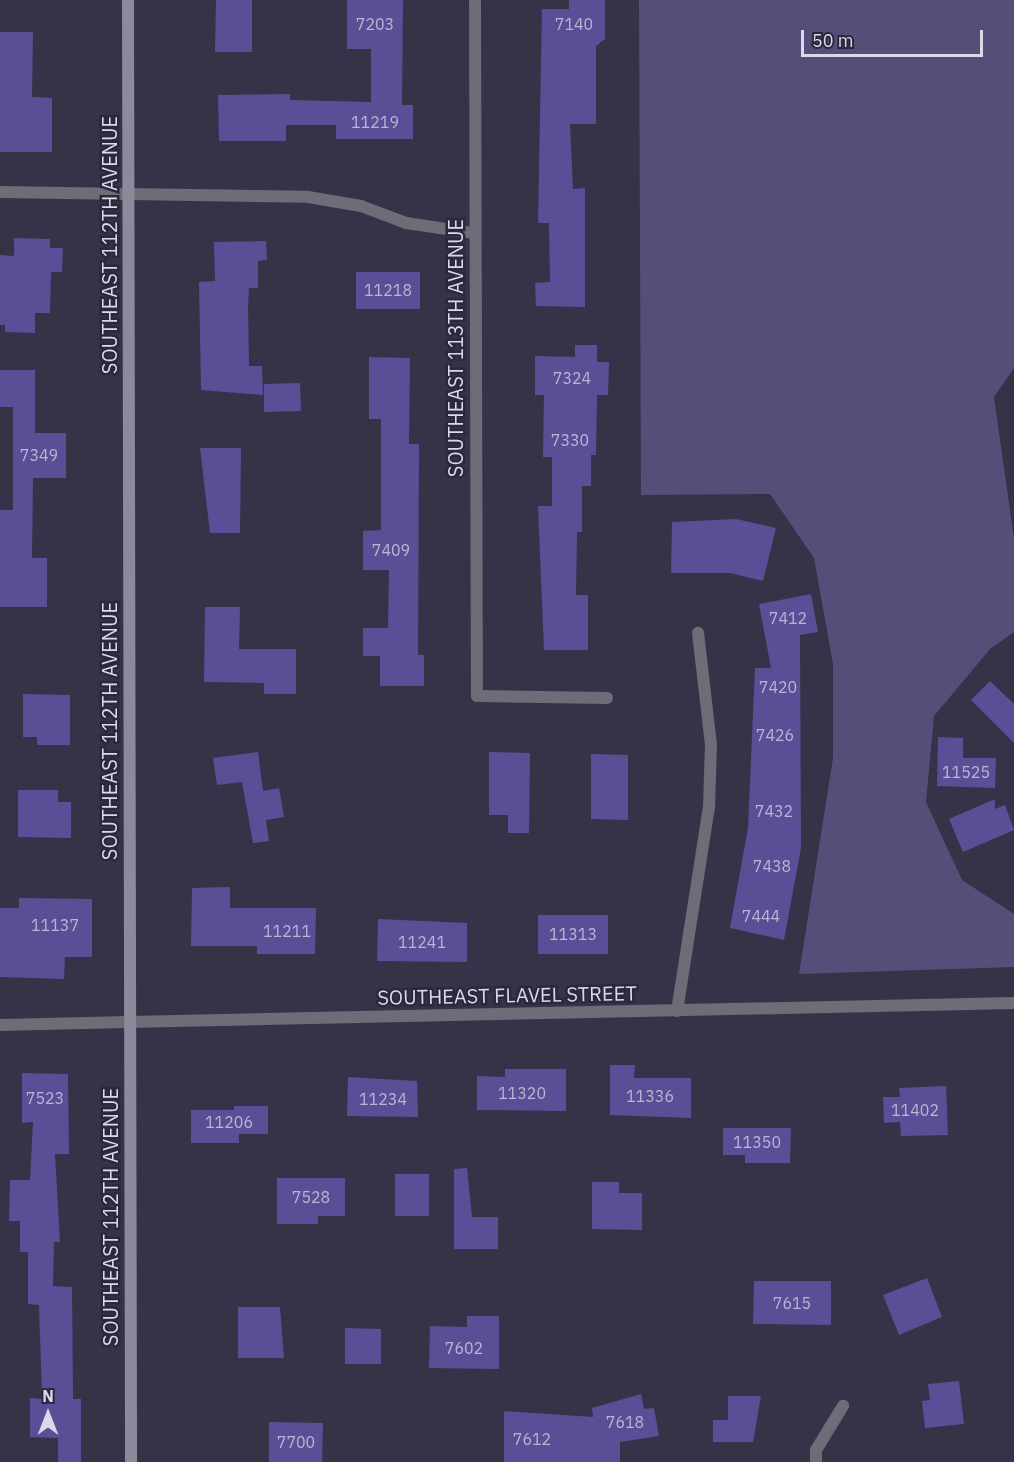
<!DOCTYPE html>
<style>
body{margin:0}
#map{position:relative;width:1014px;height:1462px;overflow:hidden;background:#353348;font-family:"IBM Plex Sans",sans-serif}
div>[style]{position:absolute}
.green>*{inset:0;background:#534f79}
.building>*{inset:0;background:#5a4f96}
.minor>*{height:12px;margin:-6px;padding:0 6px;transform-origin:6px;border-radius:6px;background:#6d6c77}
.tertiary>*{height:12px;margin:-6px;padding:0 6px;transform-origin:6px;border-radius:6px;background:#6d6c77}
.secondary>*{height:12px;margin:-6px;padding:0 6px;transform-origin:6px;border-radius:6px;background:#8b8a9b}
span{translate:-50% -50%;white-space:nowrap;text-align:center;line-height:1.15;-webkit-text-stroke:5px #2b283d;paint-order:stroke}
.number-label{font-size:16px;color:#bab6d3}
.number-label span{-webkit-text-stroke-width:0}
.street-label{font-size:20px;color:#dad9e7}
.north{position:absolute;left:18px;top:1384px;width:60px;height:60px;-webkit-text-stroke:4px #2b283d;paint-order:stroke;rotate:0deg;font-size:16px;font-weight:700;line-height:24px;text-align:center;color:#dad9e7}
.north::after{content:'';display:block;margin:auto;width:21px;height:27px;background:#dad9e7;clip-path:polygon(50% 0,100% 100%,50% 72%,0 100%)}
.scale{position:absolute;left:801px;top:30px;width:182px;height:27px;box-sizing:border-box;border:3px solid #dad9e7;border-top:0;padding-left:8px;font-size:18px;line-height:21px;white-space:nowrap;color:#dad9e7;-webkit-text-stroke:4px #2b283d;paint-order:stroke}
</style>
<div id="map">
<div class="green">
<i style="clip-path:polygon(639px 0,1014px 0,1014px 368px,994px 397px,1014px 539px,1014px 632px,990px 649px,934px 716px,926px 802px,962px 880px,1014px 914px,1014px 967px,799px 974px,833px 758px,833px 664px,814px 558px,770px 494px,641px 495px)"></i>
</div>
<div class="building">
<i style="clip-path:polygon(216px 0,252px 0,252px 52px,215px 52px)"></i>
<i style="clip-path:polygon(347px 0,403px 0,402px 105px,413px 105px,413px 139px,336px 139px,336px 125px,286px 125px,286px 141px,219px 141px,218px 95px,290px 94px,290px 100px,371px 102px,371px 49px,347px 49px)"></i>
<i style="clip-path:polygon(569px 0,605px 0,605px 39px,596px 46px,596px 124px,570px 124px,573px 189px,585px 188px,585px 307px,536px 306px,535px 283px,550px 282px,549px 223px,538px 223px,542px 9px,569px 9px)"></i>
<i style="clip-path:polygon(0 32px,33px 32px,32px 97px,52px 98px,52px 152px,0 152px)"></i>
<i style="clip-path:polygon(14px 238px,50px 239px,50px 248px,63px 248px,62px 272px,51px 272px,50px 313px,35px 313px,35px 333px,5px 332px,5px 325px,0 325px,0 255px,14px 256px)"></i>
<i style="clip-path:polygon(266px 241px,267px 260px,258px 261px,258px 288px,249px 288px,248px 307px,249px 366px,262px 366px,263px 395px,201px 390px,199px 282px,215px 281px,214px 242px)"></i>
<i style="clip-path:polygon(356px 272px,420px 272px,420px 309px,356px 309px)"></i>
<i style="clip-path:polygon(575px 345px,597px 345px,597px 362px,609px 362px,608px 395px,597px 395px,596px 455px,591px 455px,591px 486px,582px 486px,582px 532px,577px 532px,576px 595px,588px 595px,588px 650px,544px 650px,538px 506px,552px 506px,552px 457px,543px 457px,544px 395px,535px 395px,535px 356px,575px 357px)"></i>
<i style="clip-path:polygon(369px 357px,410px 358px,409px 444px,419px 444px,418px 655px,424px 655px,424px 686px,380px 686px,380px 656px,363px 656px,363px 628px,388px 628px,389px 570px,363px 570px,363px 531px,381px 530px,381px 419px,369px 419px)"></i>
<i style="clip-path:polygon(0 370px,35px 370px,35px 433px,66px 433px,66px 478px,33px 478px,32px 558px,47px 558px,47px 607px,0 607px,0 510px,13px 510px,13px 407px,0 407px)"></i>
<i style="clip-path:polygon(300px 383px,301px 411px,264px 412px,264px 384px)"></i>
<i style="clip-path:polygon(200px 448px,241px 448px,240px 533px,210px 533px)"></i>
<i style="clip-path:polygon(736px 519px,776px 528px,763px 581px,730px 573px,671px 573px,672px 522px)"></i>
<i style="clip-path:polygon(811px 594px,818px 632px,800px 635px,801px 848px,784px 940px,730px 928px,748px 828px,755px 668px,771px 668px,759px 604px)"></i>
<i style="clip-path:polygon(205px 607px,240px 607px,239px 649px,296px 649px,296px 694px,264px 694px,264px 683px,204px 682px)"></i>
<i style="clip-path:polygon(990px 681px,1014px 704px,1014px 743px,971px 700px)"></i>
<i style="clip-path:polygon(23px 694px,70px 695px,70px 745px,37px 745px,37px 737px,23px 737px)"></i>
<i style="clip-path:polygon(938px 737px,963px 738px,963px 758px,996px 758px,995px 788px,937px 786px)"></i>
<i style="clip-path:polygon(258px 752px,263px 791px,279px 788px,284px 817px,266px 820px,269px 841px,253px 843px,242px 782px,217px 785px,213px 758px)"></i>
<i style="clip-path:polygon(489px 752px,530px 753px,529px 833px,508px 833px,508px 815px,489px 815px)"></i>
<i style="clip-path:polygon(591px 754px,628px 755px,628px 820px,591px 819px)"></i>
<i style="clip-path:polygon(18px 790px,58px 790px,58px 802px,71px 802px,71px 838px,18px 837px)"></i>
<i style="clip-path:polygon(995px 799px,995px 809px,1005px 805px,1014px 830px,963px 852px,949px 819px)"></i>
<i style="clip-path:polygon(230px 887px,230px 908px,316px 908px,315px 954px,257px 954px,257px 946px,191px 946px,192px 888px)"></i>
<i style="clip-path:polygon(19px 898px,92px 899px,92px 957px,65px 957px,64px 979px,0 977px,0 908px,19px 908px)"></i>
<i style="clip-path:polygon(538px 915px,608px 915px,608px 954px,538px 954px)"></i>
<i style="clip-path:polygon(378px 919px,467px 923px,467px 962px,377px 961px)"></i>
<i style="clip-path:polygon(610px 1065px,635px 1065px,634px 1078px,691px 1078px,691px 1118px,610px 1115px)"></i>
<i style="clip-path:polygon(505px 1069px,566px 1069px,566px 1111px,477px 1110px,477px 1076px,505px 1077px)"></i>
<i style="clip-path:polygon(22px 1073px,68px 1074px,69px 1154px,55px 1154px,60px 1242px,54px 1242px,53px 1286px,72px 1287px,73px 1399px,81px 1399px,81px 1462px,58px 1462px,58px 1438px,30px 1437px,30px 1398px,42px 1399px,39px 1305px,28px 1304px,28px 1252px,20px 1252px,20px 1221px,9px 1221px,10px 1180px,30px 1180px,33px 1122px,22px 1123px)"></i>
<i style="clip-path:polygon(348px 1077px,417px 1081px,418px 1117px,347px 1116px)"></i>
<i style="clip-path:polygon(946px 1086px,948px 1135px,901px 1136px,900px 1122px,884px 1123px,883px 1097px,900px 1097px,899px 1088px)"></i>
<i style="clip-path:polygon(234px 1106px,268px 1106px,268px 1134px,239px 1134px,239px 1143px,191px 1143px,191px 1110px,234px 1110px)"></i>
<i style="clip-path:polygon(723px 1128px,791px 1128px,790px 1163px,745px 1163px,745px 1155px,723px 1155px)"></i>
<i style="clip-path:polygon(467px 1168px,472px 1217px,498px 1217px,498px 1249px,454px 1249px,454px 1169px)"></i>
<i style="clip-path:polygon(395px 1174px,429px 1174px,429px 1216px,395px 1216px)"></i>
<i style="clip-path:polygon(277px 1178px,345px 1178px,345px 1216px,318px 1216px,318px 1224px,277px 1224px)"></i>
<i style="clip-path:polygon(592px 1182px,619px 1182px,619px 1193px,642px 1193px,642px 1230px,592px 1229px)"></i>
<i style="clip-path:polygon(927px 1278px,942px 1317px,899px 1335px,883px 1295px)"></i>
<i style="clip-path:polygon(754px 1281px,831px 1281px,831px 1325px,753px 1324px)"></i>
<i style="clip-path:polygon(238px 1307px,280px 1307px,284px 1358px,238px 1358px)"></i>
<i style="clip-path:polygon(467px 1316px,499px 1316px,499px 1369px,429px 1368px,430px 1326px,467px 1327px)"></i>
<i style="clip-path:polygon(345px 1328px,381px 1329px,381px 1364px,345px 1364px)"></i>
<i style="clip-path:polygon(959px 1381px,964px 1424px,925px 1428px,922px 1401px,930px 1400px,928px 1384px)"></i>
<i style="clip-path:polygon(641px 1394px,644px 1409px,654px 1408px,659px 1436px,620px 1442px,620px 1462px,504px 1462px,504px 1411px,593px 1417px,592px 1408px)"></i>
<i style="clip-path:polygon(728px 1396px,761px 1396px,753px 1442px,713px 1442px,713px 1420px,728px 1420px)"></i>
<i style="clip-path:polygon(269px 1422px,323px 1423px,322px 1462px,269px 1462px)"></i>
</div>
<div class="minor">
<i style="left:475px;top:0;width:696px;rotate:89.84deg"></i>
<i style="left:477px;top:696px;width:130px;rotate:0.9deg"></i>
<i style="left:0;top:192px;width:308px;rotate:0.9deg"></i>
<i style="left:308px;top:197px;width:54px;rotate:9.6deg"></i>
<i style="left:361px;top:206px;width:48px;rotate:20.7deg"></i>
<i style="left:406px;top:223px;width:69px;rotate:8.4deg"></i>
<i style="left:677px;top:1011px;width:206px;rotate:-81.1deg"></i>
<i style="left:709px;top:807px;width:62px;rotate:-88.2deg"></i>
<i style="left:711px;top:745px;width:113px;rotate:-96.6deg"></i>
<i style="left:0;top:1025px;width:129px;rotate:-1.3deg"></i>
<i style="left:816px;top:1462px;width:12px;rotate:-90deg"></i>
<i style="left:816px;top:1450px;width:52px;rotate:-58.5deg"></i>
</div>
<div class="tertiary">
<i style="left:129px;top:1022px;width:885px;rotate:-1.23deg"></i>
</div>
<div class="secondary">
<i style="left:128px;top:0;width:1462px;rotate:89.88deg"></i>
</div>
<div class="number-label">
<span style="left:375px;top:24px">7203</span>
<span style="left:574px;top:24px">7140</span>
<span style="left:375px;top:122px">11219</span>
<span style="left:388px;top:290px">11218</span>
<span style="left:572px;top:378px">7324</span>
<span style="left:570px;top:440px">7330</span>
<span style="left:39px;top:455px">7349</span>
<span style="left:391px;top:550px">7409</span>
<span style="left:788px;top:618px">7412</span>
<span style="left:778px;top:687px">7420</span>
<span style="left:775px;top:735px">7426</span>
<span style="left:966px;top:772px">11525</span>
<span style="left:774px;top:811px">7432</span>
<span style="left:772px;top:866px">7438</span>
<span style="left:761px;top:916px">7444</span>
<span style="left:55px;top:925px">11137</span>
<span style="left:287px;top:931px">11211</span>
<span style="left:573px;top:934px">11313</span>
<span style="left:422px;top:942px">11241</span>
<span style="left:522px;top:1093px">11320</span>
<span style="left:650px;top:1096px">11336</span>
<span style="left:45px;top:1098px">7523</span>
<span style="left:383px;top:1099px">11234</span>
<span style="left:915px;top:1110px">11402</span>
<span style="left:229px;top:1122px">11206</span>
<span style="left:757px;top:1142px">11350</span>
<span style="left:311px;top:1197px">7528</span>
<span style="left:792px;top:1303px">7615</span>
<span style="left:464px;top:1348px">7602</span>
<span style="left:625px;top:1422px">7618</span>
<span style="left:532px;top:1439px">7612</span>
<span style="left:296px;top:1442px">7700</span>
</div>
<div class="street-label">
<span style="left:109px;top:245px;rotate:-90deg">SOUTHEAST 112TH AVENUE</span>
<span style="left:455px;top:348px;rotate:-90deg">SOUTHEAST 113TH AVENUE</span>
<span style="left:109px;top:731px;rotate:-90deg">SOUTHEAST 112TH AVENUE</span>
<span style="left:507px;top:995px;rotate:-1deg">SOUTHEAST FLAVEL STREET</span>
<span style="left:110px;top:1217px;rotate:-90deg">SOUTHEAST 112TH AVENUE</span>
</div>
<div class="north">N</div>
<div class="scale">50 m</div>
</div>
